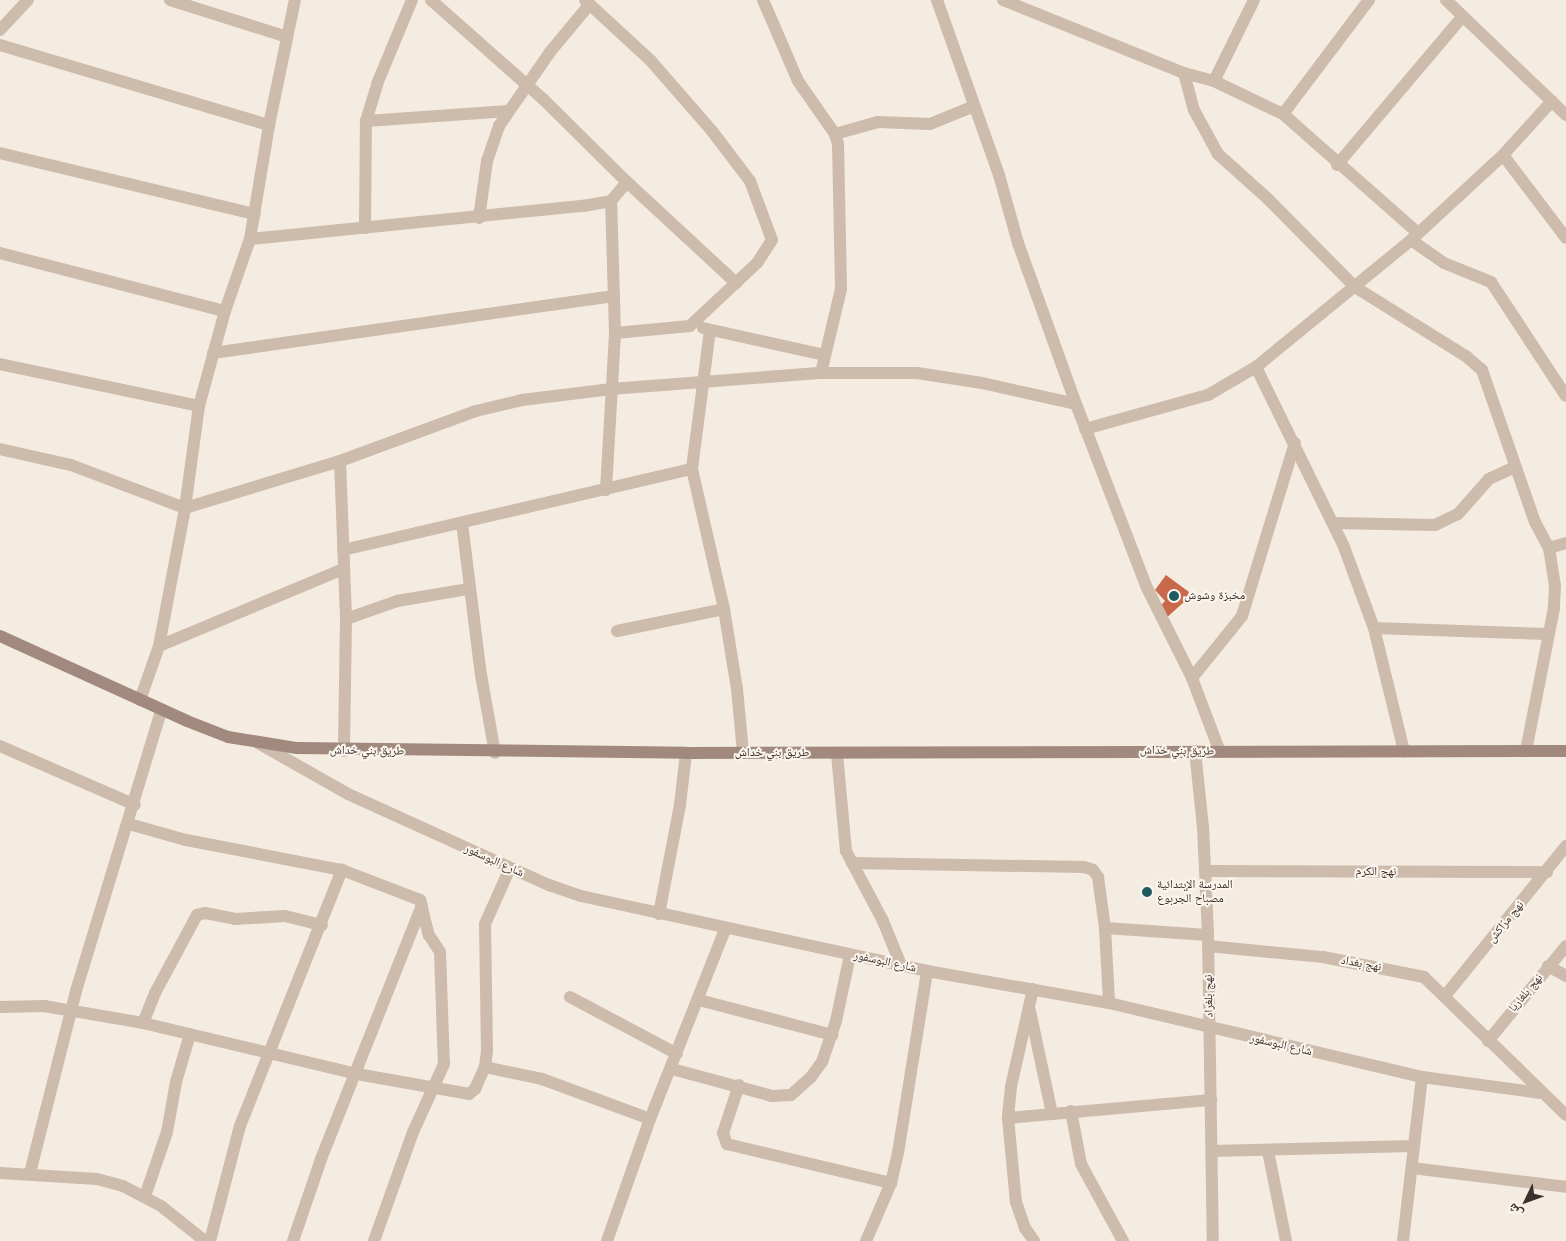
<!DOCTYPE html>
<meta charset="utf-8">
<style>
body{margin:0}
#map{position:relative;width:1566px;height:1241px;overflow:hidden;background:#f4ebe1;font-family:Arial,"Noto Naskh Arabic",sans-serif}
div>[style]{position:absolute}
.building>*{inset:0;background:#c8694b}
.minor>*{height:12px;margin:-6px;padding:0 6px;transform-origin:6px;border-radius:6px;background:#cdbbac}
.tertiary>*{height:12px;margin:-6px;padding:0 6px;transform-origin:6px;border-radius:6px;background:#cdbbac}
.secondary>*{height:12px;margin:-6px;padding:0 6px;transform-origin:6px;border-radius:6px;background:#a18a7d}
.dots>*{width:14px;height:14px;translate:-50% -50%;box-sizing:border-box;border:2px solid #fbf5ee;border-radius:50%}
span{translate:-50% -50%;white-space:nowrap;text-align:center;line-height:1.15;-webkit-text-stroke:4px #fbf5ee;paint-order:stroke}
.poi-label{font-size:12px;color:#3b302b}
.left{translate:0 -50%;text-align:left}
.street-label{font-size:12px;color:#3b302b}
.north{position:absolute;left:1501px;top:1176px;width:50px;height:50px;-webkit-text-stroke:4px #fbf5ee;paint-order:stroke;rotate:228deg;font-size:14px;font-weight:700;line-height:20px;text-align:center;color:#3b302b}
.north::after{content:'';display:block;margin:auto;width:18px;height:22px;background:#3b302b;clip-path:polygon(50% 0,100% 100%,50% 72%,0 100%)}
</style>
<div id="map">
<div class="building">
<i style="clip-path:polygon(1166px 575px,1189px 592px,1184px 602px,1165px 619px,1158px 608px,1165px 601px,1155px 590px)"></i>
</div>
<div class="minor">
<i style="left:170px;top:0;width:123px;rotate:17.5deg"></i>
<i style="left:431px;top:0;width:149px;rotate:41.5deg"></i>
<i style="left:543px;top:99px;width:118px;rotate:44.7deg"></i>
<i style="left:627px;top:182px;width:149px;rotate:42.8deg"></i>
<i style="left:585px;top:0;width:90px;rotate:42.7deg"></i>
<i style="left:651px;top:61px;width:93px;rotate:48.9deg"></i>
<i style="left:712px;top:131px;width:63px;rotate:52.8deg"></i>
<i style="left:750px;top:181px;width:63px;rotate:69.6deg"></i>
<i style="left:772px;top:240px;width:27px;rotate:123deg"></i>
<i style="left:757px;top:263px;width:92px;rotate:136.8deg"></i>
<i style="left:690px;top:326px;width:75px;rotate:174.7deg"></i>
<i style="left:763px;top:0;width:88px;rotate:66.6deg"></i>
<i style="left:798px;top:81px;width:65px;rotate:55.1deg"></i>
<i style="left:835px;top:134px;width:10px;rotate:73deg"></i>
<i style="left:838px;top:144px;width:145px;rotate:88.8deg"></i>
<i style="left:841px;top:289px;width:86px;rotate:103.4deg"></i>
<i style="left:1003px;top:0;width:195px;rotate:22deg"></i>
<i style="left:1184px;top:73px;width:31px;rotate:15deg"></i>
<i style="left:1214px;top:81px;width:76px;rotate:25.6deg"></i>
<i style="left:1283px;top:114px;width:180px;rotate:41.4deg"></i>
<i style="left:1446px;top:0;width:166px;rotate:43.8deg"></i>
<i style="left:0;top:30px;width:41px;rotate:-47deg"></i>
<i style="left:0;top:45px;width:281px;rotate:16.6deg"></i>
<i style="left:1184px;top:73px;width:38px;rotate:75deg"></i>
<i style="left:1194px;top:110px;width:50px;rotate:61.4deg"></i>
<i style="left:1218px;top:154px;width:67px;rotate:42deg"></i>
<i style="left:1268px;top:199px;width:124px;rotate:45.3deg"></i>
<i style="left:1355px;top:287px;width:132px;rotate:32deg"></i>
<i style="left:1467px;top:357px;width:20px;rotate:41deg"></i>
<i style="left:1482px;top:370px;width:161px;rotate:70.8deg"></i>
<i style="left:1535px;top:522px;width:30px;rotate:62deg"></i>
<i style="left:1549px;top:548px;width:38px;rotate:81deg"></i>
<i style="left:1555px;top:586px;width:22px;rotate:93deg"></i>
<i style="left:1554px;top:608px;width:146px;rotate:101.1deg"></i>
<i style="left:1214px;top:81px;width:90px;rotate:-63.7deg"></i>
<i style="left:1283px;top:114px;width:143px;rotate:-53deg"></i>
<i style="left:366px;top:121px;width:143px;rotate:-4deg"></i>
<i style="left:835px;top:134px;width:45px;rotate:-15.6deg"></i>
<i style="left:878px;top:122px;width:52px;rotate:2.2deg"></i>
<i style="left:930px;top:124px;width:48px;rotate:-22.2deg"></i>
<i style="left:0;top:153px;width:262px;rotate:13.5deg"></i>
<i style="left:1503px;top:155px;width:104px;rotate:52.8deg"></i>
<i style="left:1337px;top:165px;width:194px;rotate:-49.8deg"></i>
<i style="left:479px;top:218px;width:58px;rotate:-82deg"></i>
<i style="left:487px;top:161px;width:37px;rotate:-71deg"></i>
<i style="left:499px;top:126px;width:90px;rotate:-55.4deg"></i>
<i style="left:550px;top:52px;width:61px;rotate:-50.3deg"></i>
<i style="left:365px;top:228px;width:107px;rotate:-89.5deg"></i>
<i style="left:366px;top:121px;width:39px;rotate:-73deg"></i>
<i style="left:377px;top:84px;width:91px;rotate:-67.4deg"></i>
<i style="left:250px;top:239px;width:335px;rotate:-5.7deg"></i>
<i style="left:583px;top:206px;width:28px;rotate:-10deg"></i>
<i style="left:611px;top:201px;width:25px;rotate:-50deg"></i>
<i style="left:1411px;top:240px;width:40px;rotate:34.9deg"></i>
<i style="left:1444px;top:263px;width:51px;rotate:22deg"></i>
<i style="left:1491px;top:282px;width:136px;rotate:56.7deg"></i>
<i style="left:0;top:253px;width:232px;rotate:14.5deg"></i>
<i style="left:703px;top:328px;width:125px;rotate:12.5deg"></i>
<i style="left:710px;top:330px;width:140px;rotate:97.4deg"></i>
<i style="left:692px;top:469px;width:144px;rotate:77.1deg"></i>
<i style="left:724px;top:609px;width:81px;rotate:80.8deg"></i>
<i style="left:737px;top:689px;width:64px;rotate:84.6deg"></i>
<i style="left:213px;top:353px;width:405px;rotate:-8.1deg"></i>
<i style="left:0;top:364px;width:203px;rotate:11.9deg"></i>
<i style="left:1256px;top:367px;width:200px;rotate:63.9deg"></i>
<i style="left:1344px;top:547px;width:86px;rotate:69.7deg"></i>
<i style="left:1374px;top:628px;width:127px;rotate:76.3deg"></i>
<i style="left:1085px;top:429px;width:128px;rotate:-15.5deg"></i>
<i style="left:1208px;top:395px;width:56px;rotate:-30.3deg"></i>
<i style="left:1256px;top:367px;width:200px;rotate:-39.3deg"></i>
<i style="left:1411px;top:240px;width:125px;rotate:-42.7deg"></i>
<i style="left:1503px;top:155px;width:73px;rotate:-47.8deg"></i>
<i style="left:0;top:449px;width:73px;rotate:12.7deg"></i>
<i style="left:71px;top:465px;width:122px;rotate:20.7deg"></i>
<i style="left:185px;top:508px;width:162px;rotate:-16.9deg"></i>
<i style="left:340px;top:461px;width:145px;rotate:-20.2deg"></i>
<i style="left:476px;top:411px;width:47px;rotate:-13.4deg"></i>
<i style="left:522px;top:400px;width:90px;rotate:-7deg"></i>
<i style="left:611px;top:389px;width:211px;rotate:-4.4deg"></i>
<i style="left:821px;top:373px;width:96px"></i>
<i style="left:917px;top:373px;width:66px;rotate:8.7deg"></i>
<i style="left:982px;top:383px;width:96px;rotate:12.6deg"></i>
<i style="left:340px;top:461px;width:158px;rotate:87.8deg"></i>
<i style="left:346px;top:619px;width:132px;rotate:90.9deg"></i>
<i style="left:606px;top:490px;width:157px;rotate:-86.7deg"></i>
<i style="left:615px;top:333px;width:132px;rotate:-91.7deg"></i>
<i style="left:462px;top:523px;width:153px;rotate:82.9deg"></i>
<i style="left:481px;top:675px;width:79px;rotate:79.8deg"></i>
<i style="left:1334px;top:523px;width:101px;rotate:1.1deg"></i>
<i style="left:1435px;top:525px;width:25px;rotate:-26deg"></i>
<i style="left:1458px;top:514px;width:47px;rotate:-48.5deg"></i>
<i style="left:1489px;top:479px;width:29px;rotate:-25deg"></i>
<i style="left:1549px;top:548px;width:18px;rotate:-16deg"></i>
<i style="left:343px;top:550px;width:358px;rotate:-13.1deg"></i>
<i style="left:346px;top:619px;width:54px;rotate:-19.4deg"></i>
<i style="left:397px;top:601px;width:73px;rotate:-9.5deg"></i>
<i style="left:1374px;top:628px;width:173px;rotate:2deg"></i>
<i style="left:617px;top:631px;width:109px;rotate:-11.6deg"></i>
<i style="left:159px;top:646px;width:199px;rotate:-22.7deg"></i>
<i style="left:1192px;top:678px;width:80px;rotate:-51.1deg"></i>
<i style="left:1242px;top:616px;width:181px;rotate:-73deg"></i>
<i style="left:140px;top:700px;width:57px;rotate:-70.6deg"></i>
<i style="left:159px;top:646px;width:140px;rotate:-79.3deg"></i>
<i style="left:185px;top:508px;width:103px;rotate:-82.2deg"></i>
<i style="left:199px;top:406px;width:98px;rotate:-74.7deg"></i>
<i style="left:225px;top:311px;width:76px;rotate:-70.9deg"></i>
<i style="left:250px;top:239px;width:116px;rotate:-80.5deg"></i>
<i style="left:269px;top:125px;width:128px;rotate:-78.3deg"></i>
<i style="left:258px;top:743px;width:103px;rotate:29.5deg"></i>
<i style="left:348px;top:794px;width:221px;rotate:24.4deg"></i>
<i style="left:549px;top:885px;width:34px;rotate:19deg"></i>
<i style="left:581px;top:896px;width:354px;rotate:12.2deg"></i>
<i style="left:927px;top:971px;width:185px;rotate:10deg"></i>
<i style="left:1109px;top:1003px;width:322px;rotate:13.3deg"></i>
<i style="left:1422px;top:1077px;width:119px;rotate:7.7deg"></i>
<i style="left:0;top:746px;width:147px;rotate:23.6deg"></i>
<i style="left:1195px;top:751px;width:76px;rotate:84deg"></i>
<i style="left:1203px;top:827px;width:108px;rotate:87.3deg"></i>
<i style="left:1208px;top:935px;width:306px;rotate:89.1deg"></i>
<i style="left:837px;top:754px;width:97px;rotate:84.7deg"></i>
<i style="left:846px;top:851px;width:79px;rotate:62.1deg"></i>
<i style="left:883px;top:921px;width:48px;rotate:67.8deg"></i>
<i style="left:129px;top:824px;width:59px;rotate:15.7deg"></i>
<i style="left:186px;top:840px;width:159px;rotate:10.9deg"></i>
<i style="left:342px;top:870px;width:84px;rotate:21deg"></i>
<i style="left:420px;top:900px;width:36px;rotate:76deg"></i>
<i style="left:429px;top:935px;width:20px;rotate:57deg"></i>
<i style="left:440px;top:952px;width:112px;rotate:88deg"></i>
<i style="left:444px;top:1064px;width:75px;rotate:114.5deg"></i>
<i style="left:413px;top:1132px;width:116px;rotate:109.7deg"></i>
<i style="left:852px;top:863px;width:232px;rotate:1deg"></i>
<i style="left:1084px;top:867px;width:9px;rotate:18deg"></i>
<i style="left:1093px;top:870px;width:9px;rotate:54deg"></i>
<i style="left:1098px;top:877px;width:51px;rotate:82.2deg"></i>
<i style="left:1105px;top:928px;width:75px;rotate:86.9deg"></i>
<i style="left:1205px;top:871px;width:342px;rotate:0.2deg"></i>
<i style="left:659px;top:914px;width:111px;rotate:-79.1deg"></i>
<i style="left:680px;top:805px;width:52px;rotate:-83.4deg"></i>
<i style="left:1105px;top:928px;width:103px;rotate:3.9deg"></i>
<i style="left:1208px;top:946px;width:116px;rotate:5.5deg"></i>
<i style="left:1323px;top:957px;width:103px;rotate:11.2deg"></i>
<i style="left:1424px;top:977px;width:198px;rotate:44.2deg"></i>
<i style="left:1548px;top:966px;width:21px;rotate:29deg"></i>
<i style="left:1033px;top:989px;width:100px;rotate:102.7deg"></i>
<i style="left:1011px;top:1087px;width:31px;rotate:96deg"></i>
<i style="left:1008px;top:1118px;width:84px;rotate:84.6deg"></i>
<i style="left:1016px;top:1202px;width:28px;rotate:71deg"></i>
<i style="left:1025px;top:1228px;width:16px;rotate:55deg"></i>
<i style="left:1445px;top:996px;width:193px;rotate:-51.1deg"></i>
<i style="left:570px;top:997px;width:121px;rotate:28deg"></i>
<i style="left:699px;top:1000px;width:138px;rotate:14.7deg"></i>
<i style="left:0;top:1007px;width:44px;rotate:-1.3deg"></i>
<i style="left:44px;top:1006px;width:100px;rotate:9.7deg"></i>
<i style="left:143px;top:1023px;width:220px;rotate:13.4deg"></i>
<i style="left:357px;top:1074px;width:114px;rotate:10.1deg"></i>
<i style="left:469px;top:1094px;width:8px;rotate:-40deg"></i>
<i style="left:475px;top:1089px;width:24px;rotate:-66deg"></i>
<i style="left:485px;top:1067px;width:16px;rotate:-83deg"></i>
<i style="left:487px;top:1051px;width:127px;rotate:-90.9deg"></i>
<i style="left:485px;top:924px;width:61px;rotate:-65.9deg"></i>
<i style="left:1030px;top:1011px;width:105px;rotate:77.9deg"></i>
<i style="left:143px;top:1023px;width:32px;rotate:-68deg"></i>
<i style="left:155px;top:993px;width:89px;rotate:-61.7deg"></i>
<i style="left:197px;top:915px;width:8px;rotate:-14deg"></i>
<i style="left:205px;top:913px;width:31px;rotate:11deg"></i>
<i style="left:235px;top:919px;width:50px;rotate:-3.4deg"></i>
<i style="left:285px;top:916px;width:38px;rotate:14deg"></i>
<i style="left:1488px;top:1041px;width:123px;rotate:-50.6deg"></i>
<i style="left:485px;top:1067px;width:58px;rotate:11.9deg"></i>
<i style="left:542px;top:1079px;width:115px;rotate:20.3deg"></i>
<i style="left:672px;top:1069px;width:104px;rotate:15.1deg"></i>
<i style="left:772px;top:1096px;width:19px;rotate:-3deg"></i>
<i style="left:791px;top:1095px;width:27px;rotate:-42deg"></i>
<i style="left:811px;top:1077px;width:19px;rotate:-54deg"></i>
<i style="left:822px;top:1062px;width:43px;rotate:-71.1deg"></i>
<i style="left:836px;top:1021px;width:67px;rotate:-78deg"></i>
<i style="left:739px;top:1085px;width:51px;rotate:108.4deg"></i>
<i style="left:723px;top:1133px;width:12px;rotate:70deg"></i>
<i style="left:727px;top:1144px;width:169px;rotate:13.4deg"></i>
<i style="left:1071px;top:1111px;width:54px;rotate:79.3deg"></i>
<i style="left:1081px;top:1164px;width:88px;rotate:61.4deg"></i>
<i style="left:1008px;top:1118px;width:204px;rotate:-5.1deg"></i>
<i style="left:1213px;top:1151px;width:200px;rotate:-1.4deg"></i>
<i style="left:1268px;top:1151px;width:92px;rotate:78.7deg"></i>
<i style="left:1412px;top:1168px;width:155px;rotate:7deg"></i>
<i style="left:0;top:1173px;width:97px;rotate:3.5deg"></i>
<i style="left:97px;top:1179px;width:27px;rotate:15deg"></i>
<i style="left:123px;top:1186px;width:43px;rotate:27.8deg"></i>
<i style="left:161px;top:1206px;width:56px;rotate:38.5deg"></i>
<i style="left:30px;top:1173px;width:188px;rotate:-75.8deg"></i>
<i style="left:76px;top:991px;width:293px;rotate:-73.1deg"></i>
<i style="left:145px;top:1196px;width:68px;rotate:-71deg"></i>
<i style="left:167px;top:1132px;width:51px;rotate:-79.8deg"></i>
<i style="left:176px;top:1082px;width:50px;rotate:-73.7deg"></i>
<i style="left:210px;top:1241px;width:119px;rotate:-75.4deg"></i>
<i style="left:240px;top:1126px;width:276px;rotate:-68.3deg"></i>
<i style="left:293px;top:1241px;width:87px;rotate:-71.1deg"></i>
<i style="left:321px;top:1159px;width:273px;rotate:-68.3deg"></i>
<i style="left:607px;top:1241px;width:129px;rotate:-70.6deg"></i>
<i style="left:650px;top:1119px;width:203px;rotate:-68.4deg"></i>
<i style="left:866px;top:1241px;width:63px;rotate:-66.7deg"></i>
<i style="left:891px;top:1183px;width:31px;rotate:-77deg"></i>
<i style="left:898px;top:1153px;width:184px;rotate:-80.9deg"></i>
<i style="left:1403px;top:1241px;width:165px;rotate:-83.4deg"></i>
</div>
<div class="tertiary">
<i style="left:937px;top:0;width:186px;rotate:70.5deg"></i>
<i style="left:999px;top:175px;width:71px;rotate:74.4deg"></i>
<i style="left:1018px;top:243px;width:171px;rotate:70.2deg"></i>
<i style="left:1076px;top:404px;width:197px;rotate:68.9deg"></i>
<i style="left:1147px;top:588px;width:101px;rotate:63.4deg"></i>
<i style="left:1192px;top:678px;width:79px;rotate:69.3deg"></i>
</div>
<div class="secondary">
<i style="left:0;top:636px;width:205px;rotate:24.4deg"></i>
<i style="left:187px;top:721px;width:44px;rotate:21.3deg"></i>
<i style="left:228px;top:737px;width:70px;rotate:9.1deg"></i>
<i style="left:297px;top:748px;width:389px;rotate:0.7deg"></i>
<i style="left:686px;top:753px;width:880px;rotate:-0.13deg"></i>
</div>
<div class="dots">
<i style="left:1174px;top:596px;background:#1f5a5e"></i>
<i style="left:1147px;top:892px;background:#1f5a5e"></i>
</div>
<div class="poi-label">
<span class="left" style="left:1184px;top:596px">مخبزة وشوش</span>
<span class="left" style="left:1157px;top:892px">المدرسة الإبتدائية<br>مصباح الجربوع</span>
</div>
<div class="street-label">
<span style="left:367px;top:751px;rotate:1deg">طريق بني خداش</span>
<span style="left:1177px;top:751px;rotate:1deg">طريق بني خداش</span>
<span style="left:772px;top:753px">طريق بني خداش</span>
<span style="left:494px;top:861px;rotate:24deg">شارع البوسفور</span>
<span style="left:1376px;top:872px">نهج الكرم</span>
<span style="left:1506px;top:922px;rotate:-51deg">نهج مرّاكش</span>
<span style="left:885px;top:962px;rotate:12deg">شارع البوسفور</span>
<span style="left:1361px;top:964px;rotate:10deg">نهج بغداد</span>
<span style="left:1526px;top:993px;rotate:-50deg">نهج بلغاريا</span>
<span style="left:1209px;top:996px;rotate:-91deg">نهج بلغراد</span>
<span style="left:1281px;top:1045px;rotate:13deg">شارع البوسفور</span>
</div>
<div class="north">ش</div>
</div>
